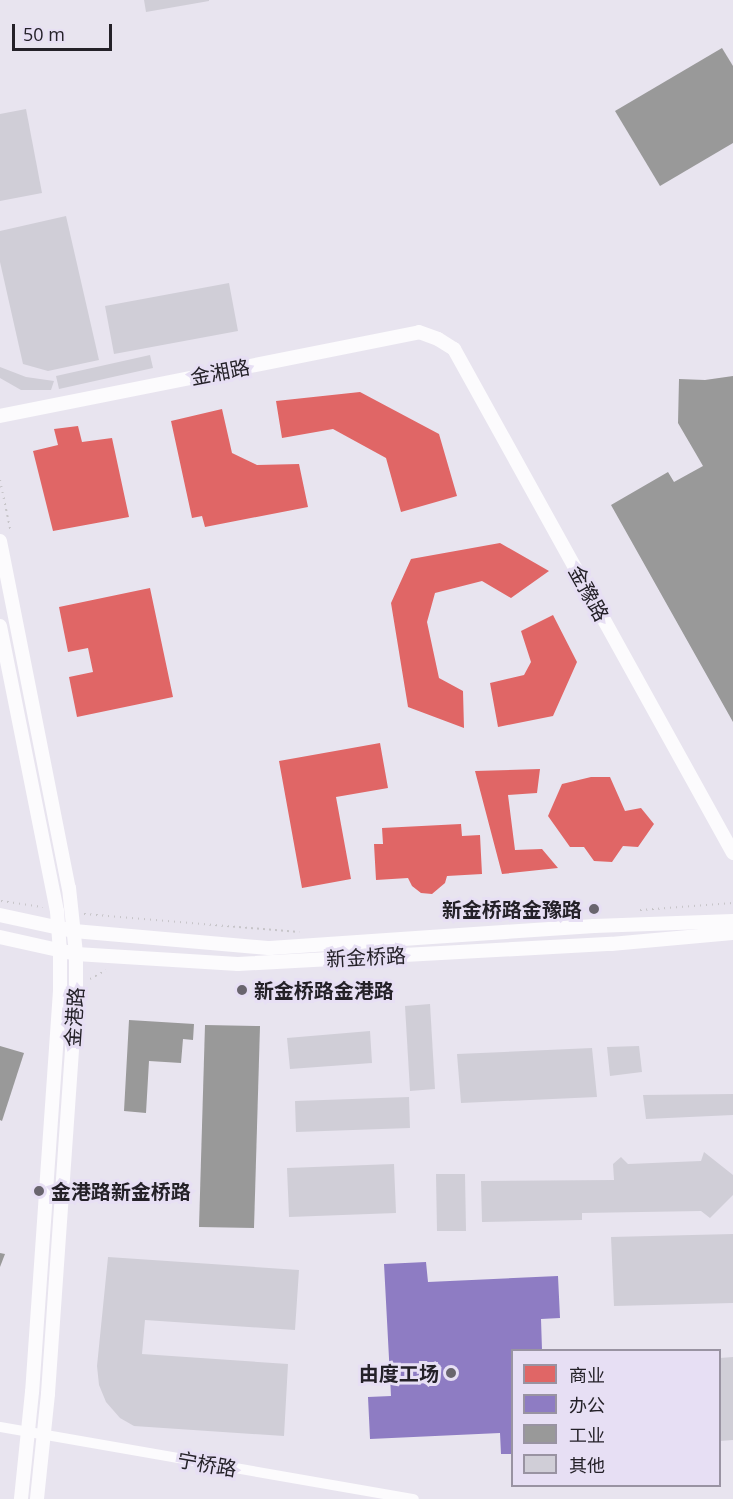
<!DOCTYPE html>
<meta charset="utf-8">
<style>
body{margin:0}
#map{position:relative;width:733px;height:1499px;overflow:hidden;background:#e8e4ef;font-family:"Open Sans","Noto Sans SC",sans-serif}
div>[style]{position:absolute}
.shops>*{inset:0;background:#e06666}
.offices>*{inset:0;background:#8e7cc3}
.industry>*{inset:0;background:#999}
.building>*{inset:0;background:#d0ced7}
.path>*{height:2px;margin-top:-1px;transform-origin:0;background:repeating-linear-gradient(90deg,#c7c5c9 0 1.5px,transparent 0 6px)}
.minor>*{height:10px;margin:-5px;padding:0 5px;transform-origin:5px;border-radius:5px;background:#fcfbfd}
.tertiary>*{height:14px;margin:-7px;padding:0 7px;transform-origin:7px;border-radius:7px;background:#fcfbfd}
.dots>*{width:16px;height:16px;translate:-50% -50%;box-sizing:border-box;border:3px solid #e7dff4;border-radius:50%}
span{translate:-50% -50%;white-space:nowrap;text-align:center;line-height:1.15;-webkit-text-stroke:6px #e7dff4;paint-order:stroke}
.street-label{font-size:20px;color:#242128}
.poi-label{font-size:20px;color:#242128;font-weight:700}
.right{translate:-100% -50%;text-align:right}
.left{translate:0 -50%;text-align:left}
.legend{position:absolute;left:511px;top:1349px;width:210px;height:138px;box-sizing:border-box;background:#e7dff4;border:2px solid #9993a2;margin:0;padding:8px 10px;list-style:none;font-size:18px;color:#242128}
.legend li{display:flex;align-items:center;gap:12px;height:30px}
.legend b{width:30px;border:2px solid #9993a2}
.scale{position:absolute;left:12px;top:24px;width:100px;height:27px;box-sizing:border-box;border:3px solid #242128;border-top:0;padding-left:8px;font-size:18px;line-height:21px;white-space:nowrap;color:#242128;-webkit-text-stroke:4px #e7dff4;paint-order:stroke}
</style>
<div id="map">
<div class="shops">
<i style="clip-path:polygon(360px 392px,439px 434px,457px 496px,401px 512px,386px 458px,333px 429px,282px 438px,276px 401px)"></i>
<i style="clip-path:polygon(222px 409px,232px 453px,257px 465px,299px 464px,308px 507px,205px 527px,202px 516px,192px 518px,171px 421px)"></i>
<i style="clip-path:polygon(78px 426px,82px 442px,112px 438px,129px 517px,53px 531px,33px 451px,58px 445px,54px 429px)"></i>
<i style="clip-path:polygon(500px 543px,549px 571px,511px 598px,482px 581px,435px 593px,427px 622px,439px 678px,463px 691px,464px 728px,408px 707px,391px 603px,411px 559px)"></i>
<i style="clip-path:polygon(150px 588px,173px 697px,77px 717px,69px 677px,93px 672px,88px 648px,68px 652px,59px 607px)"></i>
<i style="clip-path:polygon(553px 615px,577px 662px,553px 716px,498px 727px,490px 683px,524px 675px,531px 662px,521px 631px)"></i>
<i style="clip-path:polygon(380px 743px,388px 788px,336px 797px,351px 879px,302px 888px,279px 761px)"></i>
<i style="clip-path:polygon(540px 769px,537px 793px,508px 795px,515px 850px,542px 849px,558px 868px,502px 874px,475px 771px)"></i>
<i style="clip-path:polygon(591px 777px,610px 777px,625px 811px,641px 808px,654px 824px,638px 847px,623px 846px,612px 862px,594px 861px,584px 847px,570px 847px,548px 816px,562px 784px)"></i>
<i style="clip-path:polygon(461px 824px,462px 836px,480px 835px,482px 874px,447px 876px,445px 883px,432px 894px,421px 893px,412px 886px,408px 878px,376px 880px,374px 844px,383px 844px,382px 828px)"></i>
</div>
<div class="offices">
<i style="clip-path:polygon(426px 1262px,428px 1282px,558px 1276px,560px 1318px,541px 1319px,542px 1350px,512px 1350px,512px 1454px,501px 1454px,500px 1433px,370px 1439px,368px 1397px,391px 1396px,384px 1264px)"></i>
</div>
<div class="industry">
<i style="clip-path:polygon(722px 48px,733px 66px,733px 143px,660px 186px,615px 111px)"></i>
<i style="clip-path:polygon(733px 376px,733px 722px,611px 505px,668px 472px,674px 482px,703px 466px,678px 423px,679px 379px,705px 380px)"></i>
<i style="clip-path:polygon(129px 1020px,194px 1024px,193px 1040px,183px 1039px,181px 1063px,149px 1061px,146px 1113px,124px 1111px)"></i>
<i style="clip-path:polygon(205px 1025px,260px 1026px,254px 1228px,199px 1227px)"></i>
<i style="clip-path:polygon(0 1046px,24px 1053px,2px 1121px,0 1120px)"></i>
<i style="clip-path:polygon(0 1253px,5px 1254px,0 1267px)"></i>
</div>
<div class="building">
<i style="clip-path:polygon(144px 0,209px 0,209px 1px,146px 12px)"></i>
<i style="clip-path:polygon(26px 109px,42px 193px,0 201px,0 114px)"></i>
<i style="clip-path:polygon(66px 216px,99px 360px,48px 371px,23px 364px,0 262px,0 231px)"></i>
<i style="clip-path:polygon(229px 283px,238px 331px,114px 354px,105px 306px)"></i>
<i style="clip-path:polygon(150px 355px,153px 368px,59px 389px,56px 376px)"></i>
<i style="clip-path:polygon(0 367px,26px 377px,54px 381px,51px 390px,21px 390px,0 378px)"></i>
<i style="clip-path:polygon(430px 1004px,435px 1089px,410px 1091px,405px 1006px)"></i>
<i style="clip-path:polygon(370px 1031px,372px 1063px,290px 1069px,287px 1038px)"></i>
<i style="clip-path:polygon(639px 1046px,642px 1072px,610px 1076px,607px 1047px)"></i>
<i style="clip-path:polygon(592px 1048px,597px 1097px,461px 1103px,457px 1054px)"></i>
<i style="clip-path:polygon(733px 1094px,733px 1115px,646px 1119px,643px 1095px)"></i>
<i style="clip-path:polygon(409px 1097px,410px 1128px,296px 1132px,295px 1101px)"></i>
<i style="clip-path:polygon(704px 1152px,733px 1175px,733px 1195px,710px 1218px,701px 1211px,582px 1213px,582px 1220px,482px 1222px,481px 1181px,614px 1180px,613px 1164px,621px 1157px,628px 1164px,701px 1161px)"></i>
<i style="clip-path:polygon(394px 1164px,396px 1213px,289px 1217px,287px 1168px)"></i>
<i style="clip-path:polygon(436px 1174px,465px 1174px,466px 1231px,437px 1231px)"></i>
<i style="clip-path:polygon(733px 1234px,733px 1303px,614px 1306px,611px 1237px)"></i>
<i style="clip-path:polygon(108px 1257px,299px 1270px,295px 1330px,145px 1320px,142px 1354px,288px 1364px,284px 1436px,134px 1426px,120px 1418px,106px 1402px,99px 1385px,97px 1366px)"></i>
<i style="clip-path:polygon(733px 1357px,733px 1440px,720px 1441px,720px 1358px)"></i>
</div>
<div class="path">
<i style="left:0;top:480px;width:54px;rotate:78.3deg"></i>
<i style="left:1px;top:901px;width:42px;rotate:8.1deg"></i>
<i style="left:640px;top:910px;width:93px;rotate:-4.3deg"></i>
<i style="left:84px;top:914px;width:216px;rotate:4.8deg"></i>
<i style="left:90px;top:979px;width:18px;rotate:-29deg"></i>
</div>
<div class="minor">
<i style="left:0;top:1427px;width:420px;rotate:9.9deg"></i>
</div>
<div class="tertiary">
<i style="left:0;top:416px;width:427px;rotate:-11.3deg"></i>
<i style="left:419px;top:332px;width:20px;rotate:20deg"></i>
<i style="left:438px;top:339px;width:19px;rotate:32deg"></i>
<i style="left:454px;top:349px;width:576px;rotate:61.03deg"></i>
<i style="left:0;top:541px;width:354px;rotate:78.8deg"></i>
<i style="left:69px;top:888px;width:66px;rotate:83.9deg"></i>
<i style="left:76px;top:954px;width:39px;rotate:90deg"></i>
<i style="left:76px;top:993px;width:402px;rotate:94deg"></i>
<i style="left:48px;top:1394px;width:106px;rotate:96deg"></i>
<i style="left:0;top:626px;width:291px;rotate:78.7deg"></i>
<i style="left:57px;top:911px;width:41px;rotate:85.8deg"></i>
<i style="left:60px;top:952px;width:39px;rotate:90deg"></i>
<i style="left:60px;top:991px;width:202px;rotate:94deg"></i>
<i style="left:46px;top:1193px;width:199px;rotate:94deg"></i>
<i style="left:32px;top:1392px;width:108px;rotate:95.9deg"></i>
<i style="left:0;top:915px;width:76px;rotate:12.2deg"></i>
<i style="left:74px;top:931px;width:197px;rotate:5deg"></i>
<i style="left:270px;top:948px;width:325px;rotate:-3.9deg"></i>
<i style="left:594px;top:926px;width:139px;rotate:-2.1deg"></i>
<i style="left:0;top:937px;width:78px;rotate:12.6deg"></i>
<i style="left:76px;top:954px;width:162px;rotate:3.5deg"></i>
<i style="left:238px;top:964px;width:374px;rotate:-3.1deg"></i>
<i style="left:611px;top:944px;width:122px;rotate:-5.2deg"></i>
</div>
<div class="dots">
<i style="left:594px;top:909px;background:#69656e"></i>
<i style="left:242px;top:990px;background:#69656e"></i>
<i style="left:39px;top:1191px;background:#69656e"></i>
<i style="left:451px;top:1373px;background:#69656e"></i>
</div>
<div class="street-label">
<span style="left:220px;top:372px;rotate:-11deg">金湘路</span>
<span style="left:589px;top:593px;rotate:61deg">金豫路</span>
<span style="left:366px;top:957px;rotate:-3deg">新金桥路</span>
<span style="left:74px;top:1017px;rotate:-86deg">金港路</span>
<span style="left:207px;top:1464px;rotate:10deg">宁桥路</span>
</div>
<div class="poi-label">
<span class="right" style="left:582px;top:909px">新金桥路金豫路</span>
<span class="left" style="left:254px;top:990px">新金桥路金港路</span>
<span class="left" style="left:51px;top:1191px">金港路新金桥路</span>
<span class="right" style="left:439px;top:1373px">由度工场</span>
</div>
<ul class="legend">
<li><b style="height:16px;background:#e06666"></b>商业</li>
<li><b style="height:16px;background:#8e7cc3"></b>办公</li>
<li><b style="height:16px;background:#999"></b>工业</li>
<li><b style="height:16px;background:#d0ced7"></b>其他</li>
</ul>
<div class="scale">50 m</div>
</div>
